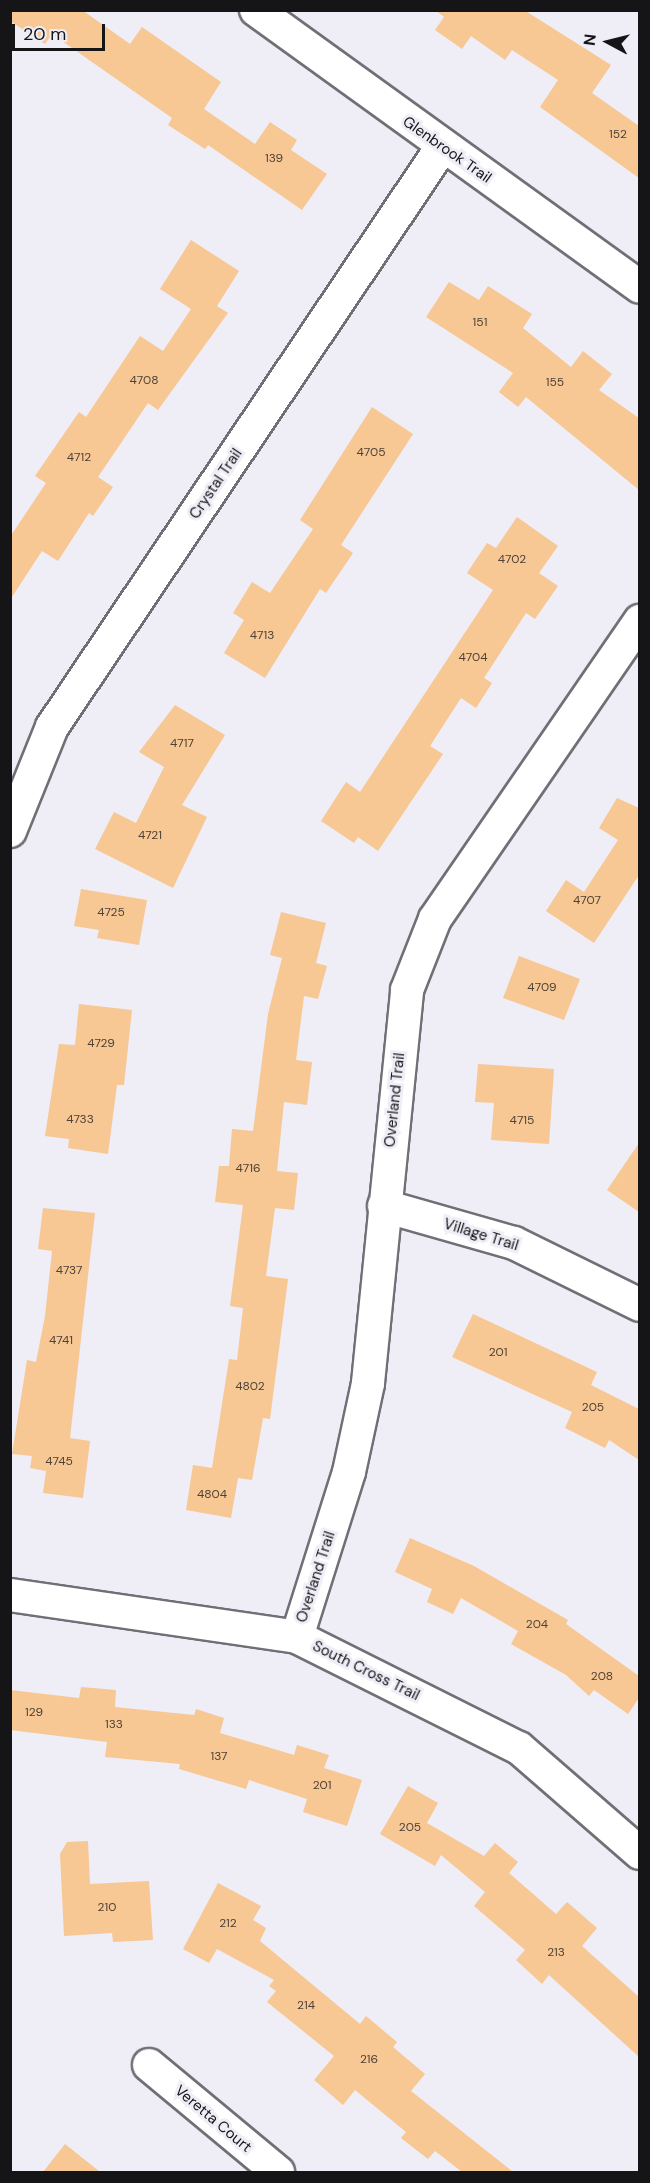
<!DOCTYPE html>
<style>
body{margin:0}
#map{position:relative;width:650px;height:2183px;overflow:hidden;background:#efedf6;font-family:"DM Sans",sans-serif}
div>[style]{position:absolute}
.building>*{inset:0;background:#f7c794}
.roads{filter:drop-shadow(2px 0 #716f76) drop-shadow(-2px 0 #716f76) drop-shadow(0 2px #716f76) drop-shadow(0 -2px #716f76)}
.street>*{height:32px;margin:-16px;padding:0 16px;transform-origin:16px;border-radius:16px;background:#fff}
span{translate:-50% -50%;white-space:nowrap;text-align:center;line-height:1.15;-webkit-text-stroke:6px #efedf6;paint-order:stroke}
.number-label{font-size:12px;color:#4e4136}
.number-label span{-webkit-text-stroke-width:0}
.street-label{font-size:15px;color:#151417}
.frame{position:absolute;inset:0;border:12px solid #151417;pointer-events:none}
.north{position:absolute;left:578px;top:12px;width:60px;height:60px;-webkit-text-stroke:4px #efedf6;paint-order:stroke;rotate:277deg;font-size:16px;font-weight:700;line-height:24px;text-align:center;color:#151417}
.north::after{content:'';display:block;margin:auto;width:21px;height:27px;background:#151417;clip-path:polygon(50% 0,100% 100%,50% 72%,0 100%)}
.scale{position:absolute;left:12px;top:24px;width:93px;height:27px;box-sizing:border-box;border:3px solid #151417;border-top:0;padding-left:8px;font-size:18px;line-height:21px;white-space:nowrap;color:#151417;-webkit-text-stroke:4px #efedf6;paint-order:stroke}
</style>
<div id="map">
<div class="building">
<i style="clip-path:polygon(10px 10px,82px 10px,130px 44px,142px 27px,221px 82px,204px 109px,255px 144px,270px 122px,297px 140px,291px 150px,327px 174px,302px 210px,208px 145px,205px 149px,168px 125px,172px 118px,52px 34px,45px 44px,10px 21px)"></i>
<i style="clip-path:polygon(435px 10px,524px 10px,611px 65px,592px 93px,639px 126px,639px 178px,540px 107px,558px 80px,512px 50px,505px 60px,471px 36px,462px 49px,435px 30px,444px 17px)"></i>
<i style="clip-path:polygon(191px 240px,239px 271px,217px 306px,228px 313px,158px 410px,148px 403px,98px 477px,113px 487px,93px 516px,89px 513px,58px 561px,42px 551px,10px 600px,10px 537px,46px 483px,35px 476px,79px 412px,86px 417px,140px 336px,163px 351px,191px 309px,160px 289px)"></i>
<i style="clip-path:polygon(449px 282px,479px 300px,488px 286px,532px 314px,523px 328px,571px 367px,583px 351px,612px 374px,599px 390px,639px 418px,639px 490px,526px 397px,518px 407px,499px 392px,513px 373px,426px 317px)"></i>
<i style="clip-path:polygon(372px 407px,413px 434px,341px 545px,353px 553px,326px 593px,320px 589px,265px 678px,224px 653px,244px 620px,233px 613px,252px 582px,270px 593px,313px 529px,300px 520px)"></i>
<i style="clip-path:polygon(517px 517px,558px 546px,539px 573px,558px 586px,535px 619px,526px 613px,484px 678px,492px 683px,476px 708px,461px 698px,430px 746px,443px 754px,378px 851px,358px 837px,354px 843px,321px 821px,346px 782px,360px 792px,493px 590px,467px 573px,487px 543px,496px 548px)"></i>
<i style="clip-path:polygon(175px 705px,225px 735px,182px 805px,207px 817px,173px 888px,95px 849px,114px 812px,136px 823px,164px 767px,139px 752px)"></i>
<i style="clip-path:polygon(617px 798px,639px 808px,639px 875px,594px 943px,546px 911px,566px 880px,584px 892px,618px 840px,599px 828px)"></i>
<i style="clip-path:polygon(81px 889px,147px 900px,139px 945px,97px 938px,99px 930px,74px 926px)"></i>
<i style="clip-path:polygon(281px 912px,326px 923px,316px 963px,327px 966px,318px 999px,304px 996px,296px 1060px,312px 1062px,307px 1105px,284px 1102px,277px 1171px,298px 1173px,294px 1210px,275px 1208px,266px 1276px,288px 1279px,270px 1419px,263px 1418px,252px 1480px,238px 1478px,231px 1518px,186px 1510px,193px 1465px,212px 1468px,229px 1359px,237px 1360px,243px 1308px,230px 1306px,243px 1205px,215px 1202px,219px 1166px,229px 1166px,232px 1129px,253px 1131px,268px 1014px,282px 958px,270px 955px)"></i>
<i style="clip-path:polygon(519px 956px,580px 979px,564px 1020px,503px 998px)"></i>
<i style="clip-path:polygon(79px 1004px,132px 1010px,124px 1085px,117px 1085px,108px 1154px,68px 1148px,69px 1139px,45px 1136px,59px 1044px,75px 1045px)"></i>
<i style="clip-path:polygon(478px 1064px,554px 1069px,549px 1144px,491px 1140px,494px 1103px,475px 1102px)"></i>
<i style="clip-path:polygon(639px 1143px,639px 1212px,607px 1190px)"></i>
<i style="clip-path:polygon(43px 1208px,95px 1213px,70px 1438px,90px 1441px,83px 1498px,43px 1493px,46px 1471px,30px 1468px,32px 1456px,12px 1454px,27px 1360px,36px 1362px,45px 1316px,52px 1251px,38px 1249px)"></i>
<i style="clip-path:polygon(473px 1314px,597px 1372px,591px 1385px,639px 1409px,639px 1460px,609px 1440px,605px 1448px,565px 1428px,572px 1412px,452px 1357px)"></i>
<i style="clip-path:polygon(410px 1538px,474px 1566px,568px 1620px,566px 1624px,639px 1676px,639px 1698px,628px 1714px,594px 1690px,589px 1696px,566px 1675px,511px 1644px,518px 1631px,461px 1598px,453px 1614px,427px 1602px,432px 1589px,395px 1572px)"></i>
<i style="clip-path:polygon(81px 1687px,116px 1690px,115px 1707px,194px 1715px,196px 1709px,224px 1718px,220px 1733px,294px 1755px,297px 1745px,329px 1755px,324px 1768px,362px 1780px,347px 1826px,303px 1812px,307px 1799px,249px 1780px,246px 1789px,179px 1769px,180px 1764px,105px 1757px,107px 1742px,10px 1730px,10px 1690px,79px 1698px)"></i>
<i style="clip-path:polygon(408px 1786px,438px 1803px,427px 1823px,484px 1856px,495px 1843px,518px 1862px,509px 1873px,556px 1914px,567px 1902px,597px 1928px,582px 1946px,639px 1997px,639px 2057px,549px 1975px,542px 1984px,516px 1960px,525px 1950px,474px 1906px,485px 1892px,441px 1855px,435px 1866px,380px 1834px)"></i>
<i style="clip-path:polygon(88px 1841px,90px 1884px,149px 1881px,153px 1940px,113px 1942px,112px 1933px,64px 1936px,60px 1854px,67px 1842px)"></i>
<i style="clip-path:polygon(218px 1883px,261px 1906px,253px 1920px,266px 1928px,260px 1941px,360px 2024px,366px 2016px,397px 2042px,393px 2047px,425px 2074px,411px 2091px,513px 2172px,462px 2172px,435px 2151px,428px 2159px,401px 2138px,406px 2132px,355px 2090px,343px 2105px,314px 2080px,334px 2056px,267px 2002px,276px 1991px,269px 1986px,274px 1980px,217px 1949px,209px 1963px,183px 1949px)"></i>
<i style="clip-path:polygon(65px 2144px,100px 2172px,43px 2172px)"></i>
</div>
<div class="roads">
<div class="street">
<i style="left:256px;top:10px;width:473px;rotate:35.8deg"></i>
<i style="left:10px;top:831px;width:112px;rotate:-68deg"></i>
<i style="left:52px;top:727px;width:699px;rotate:-56.08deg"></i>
<i style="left:384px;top:1206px;width:135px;rotate:15.9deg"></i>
<i style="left:514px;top:1243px;width:140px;rotate:26.2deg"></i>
<i style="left:10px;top:1595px;width:290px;rotate:8.3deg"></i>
<i style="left:297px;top:1637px;width:248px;rotate:26.6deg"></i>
<i style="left:519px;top:1748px;width:160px;rotate:41deg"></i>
<i style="left:297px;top:1637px;width:173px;rotate:-72.5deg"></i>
<i style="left:349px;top:1472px;width:91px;rotate:-77.9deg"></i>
<i style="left:368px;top:1383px;width:395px;rotate:-84.3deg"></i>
<i style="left:407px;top:990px;width:76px;rotate:-68.5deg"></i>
<i style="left:435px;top:919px;width:362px;rotate:-55.5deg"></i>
<i style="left:149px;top:2065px;width:168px;rotate:39.7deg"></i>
</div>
</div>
<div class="number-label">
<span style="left:618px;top:135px">152</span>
<span style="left:274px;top:159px">139</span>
<span style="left:480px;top:323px">151</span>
<span style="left:144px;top:381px">4708</span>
<span style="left:555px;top:383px">155</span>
<span style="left:371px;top:453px">4705</span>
<span style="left:79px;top:458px">4712</span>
<span style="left:512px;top:560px">4702</span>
<span style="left:262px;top:636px">4713</span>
<span style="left:473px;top:658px">4704</span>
<span style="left:182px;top:744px">4717</span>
<span style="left:150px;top:836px">4721</span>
<span style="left:587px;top:901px">4707</span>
<span style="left:111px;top:913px">4725</span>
<span style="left:542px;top:988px">4709</span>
<span style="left:101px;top:1044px">4729</span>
<span style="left:80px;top:1120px">4733</span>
<span style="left:522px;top:1121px">4715</span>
<span style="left:248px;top:1169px">4716</span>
<span style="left:69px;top:1271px">4737</span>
<span style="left:61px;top:1341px">4741</span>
<span style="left:498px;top:1353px">201</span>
<span style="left:250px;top:1387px">4802</span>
<span style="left:593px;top:1408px">205</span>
<span style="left:59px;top:1462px">4745</span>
<span style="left:212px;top:1495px">4804</span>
<span style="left:537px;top:1625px">204</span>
<span style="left:602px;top:1677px">208</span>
<span style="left:34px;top:1713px">129</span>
<span style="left:114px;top:1725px">133</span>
<span style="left:219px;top:1757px">137</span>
<span style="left:322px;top:1786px">201</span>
<span style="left:410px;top:1828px">205</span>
<span style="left:107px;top:1908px">210</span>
<span style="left:228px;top:1924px">212</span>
<span style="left:556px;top:1953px">213</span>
<span style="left:306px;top:2006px">214</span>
<span style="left:369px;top:2060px">216</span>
</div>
<div class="street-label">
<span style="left:447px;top:150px;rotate:35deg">Glenbrook Trail</span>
<span style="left:216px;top:484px;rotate:-56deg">Crystal Trail</span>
<span style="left:395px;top:1100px;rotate:-84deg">Overland Trail</span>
<span style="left:481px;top:1235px;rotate:17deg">Village Trail</span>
<span style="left:316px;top:1577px;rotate:-72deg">Overland Trail</span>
<span style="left:366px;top:1671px;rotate:26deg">South Cross Trail</span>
<span style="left:213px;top:2119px;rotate:40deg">Veretta Court</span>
</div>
<div class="frame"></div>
<div class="north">N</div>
<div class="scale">20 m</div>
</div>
